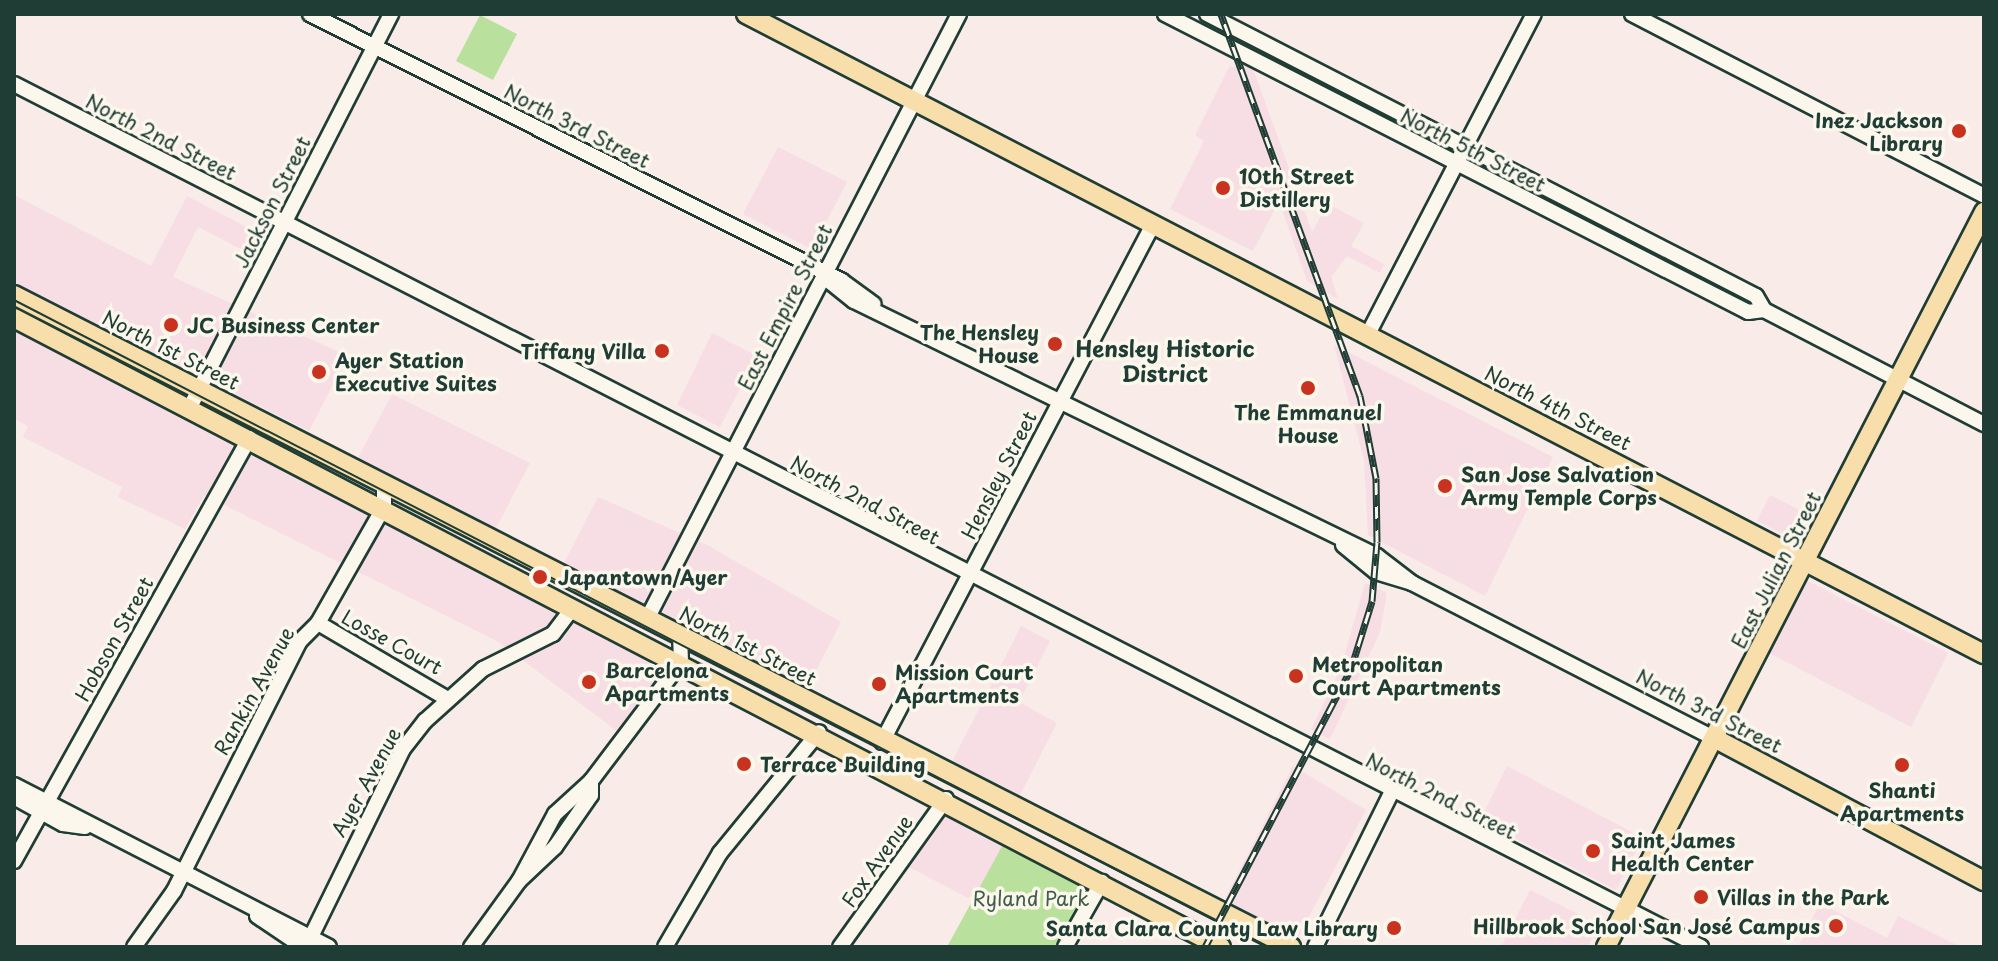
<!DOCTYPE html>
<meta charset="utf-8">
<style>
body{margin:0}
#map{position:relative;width:1998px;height:961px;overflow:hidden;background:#f9ebe8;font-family:"Playpen Sans",sans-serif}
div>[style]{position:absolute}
.built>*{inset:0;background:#f7dde4}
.green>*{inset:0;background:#b9e09c}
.roads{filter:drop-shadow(2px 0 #1f3d34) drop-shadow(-2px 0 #1f3d34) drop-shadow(0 2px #1f3d34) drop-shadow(0 -2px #1f3d34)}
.minor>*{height:14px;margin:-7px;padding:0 7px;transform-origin:7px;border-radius:7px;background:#fbf7ec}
.major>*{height:18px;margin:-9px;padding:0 9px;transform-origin:9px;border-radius:9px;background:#f8deab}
.tram>*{height:2px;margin:-1px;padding:0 1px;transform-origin:1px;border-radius:1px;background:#1f3d34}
.rail>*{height:7px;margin-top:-3.5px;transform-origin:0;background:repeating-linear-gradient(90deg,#fbf7ec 0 12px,#1f3d34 0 24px);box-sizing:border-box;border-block:2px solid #1f3d34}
.dots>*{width:22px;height:22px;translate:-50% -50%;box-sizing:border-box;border:4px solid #fbf7ec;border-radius:50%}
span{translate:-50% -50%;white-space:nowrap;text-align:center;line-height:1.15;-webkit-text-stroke:7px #fbf7ec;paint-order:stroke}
.poi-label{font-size:20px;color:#1f3d34;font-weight:700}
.right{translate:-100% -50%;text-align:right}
.left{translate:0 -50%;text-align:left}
.street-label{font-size:20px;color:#1f3d34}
.park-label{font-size:20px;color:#3e5e49}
.neighbourhood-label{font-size:22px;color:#1f3d34;font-weight:700}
.frame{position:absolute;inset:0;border:16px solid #1f3d34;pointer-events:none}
</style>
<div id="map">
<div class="built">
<i style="clip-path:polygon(1252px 66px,1312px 232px,1328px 204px,1364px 223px,1351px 246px,1384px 264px,1380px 273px,1347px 256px,1331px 277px,1338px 299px,1307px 281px,1279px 201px,1253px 251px,1170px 209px,1204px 141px,1195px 135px,1229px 67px)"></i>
<i style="clip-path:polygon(778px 147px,847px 182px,812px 249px,743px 214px)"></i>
<i style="clip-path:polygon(14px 195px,151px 266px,187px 196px,256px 232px,245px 251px,198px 227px,173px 277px,348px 356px,309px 431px,14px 283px)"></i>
<i style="clip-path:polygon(14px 323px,667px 662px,617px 731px,497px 641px,204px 495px,185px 529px,118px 497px,122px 487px,23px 437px,28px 426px,14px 419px)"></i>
<i style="clip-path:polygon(712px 333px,757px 356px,720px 427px,677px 405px)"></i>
<i style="clip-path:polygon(1334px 345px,1553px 457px,1485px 596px,1368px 535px,1364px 460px)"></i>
<i style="clip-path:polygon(392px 394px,530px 463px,495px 530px,358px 458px)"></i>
<i style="clip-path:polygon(1770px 495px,1812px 516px,1799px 542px,1757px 521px)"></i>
<i style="clip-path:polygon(598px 497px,709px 546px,841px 622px,806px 690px,563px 565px)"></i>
<i style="clip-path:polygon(1806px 580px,1948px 653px,1911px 727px,1769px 653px)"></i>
<i style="clip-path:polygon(1365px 583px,1387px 593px,1380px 632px,1330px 739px,1311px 730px,1341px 667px)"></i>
<i style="clip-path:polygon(1021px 626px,1050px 641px,1019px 702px,1057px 723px,1019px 797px,951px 764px)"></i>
<i style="clip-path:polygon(1293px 766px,1366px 810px,1297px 939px,1222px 905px)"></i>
<i style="clip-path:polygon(1507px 766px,1643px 838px,1616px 890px,1480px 820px)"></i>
<i style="clip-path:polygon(950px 806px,1005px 841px,974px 901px,907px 866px)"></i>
<i style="clip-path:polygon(1530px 890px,1590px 920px,1595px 930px,1588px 947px,1501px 947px)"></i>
<i style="clip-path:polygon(1820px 903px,1887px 938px,1898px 916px,1961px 947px,1798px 947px)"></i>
</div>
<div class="green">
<i style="clip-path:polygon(480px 15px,517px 34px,493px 80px,456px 61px)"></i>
<i style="clip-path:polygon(1012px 828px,1098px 877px,1059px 947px,947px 947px)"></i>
</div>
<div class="roads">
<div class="minor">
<i style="left:310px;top:14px;width:595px;rotate:26.65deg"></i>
<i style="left:842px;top:281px;width:39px;rotate:36deg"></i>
<i style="left:1165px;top:14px;width:655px;rotate:27.07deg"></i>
<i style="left:1748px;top:312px;width:16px;rotate:-7deg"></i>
<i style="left:1207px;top:14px;width:617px;rotate:27.19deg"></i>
<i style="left:1756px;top:296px;width:16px;rotate:60deg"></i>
<i style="left:1764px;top:310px;width:248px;rotate:27.4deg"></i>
<i style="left:1632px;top:14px;width:396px;rotate:27.3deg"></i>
<i style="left:14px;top:84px;width:1895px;rotate:27.09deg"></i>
<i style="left:824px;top:277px;width:38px;rotate:39deg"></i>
<i style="left:854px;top:301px;width:582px;rotate:25.99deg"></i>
<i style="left:1377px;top:556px;width:44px;rotate:37.6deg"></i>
<i style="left:1368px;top:334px;width:360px;rotate:-62.6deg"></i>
<i style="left:189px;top:409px;width:444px;rotate:-62.9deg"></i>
<i style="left:1343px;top:545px;width:43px;rotate:39.3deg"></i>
<i style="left:1376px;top:572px;width:38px;rotate:17deg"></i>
<i style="left:1412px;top:583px;width:339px;rotate:27.2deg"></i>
<i style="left:647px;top:619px;width:681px;rotate:-62.72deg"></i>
<i style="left:318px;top:623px;width:148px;rotate:30.4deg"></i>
<i style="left:882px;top:742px;width:580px;rotate:-62.37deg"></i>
<i style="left:14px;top:785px;width:354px;rotate:27.2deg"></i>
<i style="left:14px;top:797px;width:56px;rotate:28.9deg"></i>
<i style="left:63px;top:824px;width:22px;rotate:8deg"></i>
<i style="left:14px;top:861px;width:484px;rotate:-60.9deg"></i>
<i style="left:519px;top:881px;width:76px;rotate:-61.8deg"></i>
<i style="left:555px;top:814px;width:49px;rotate:-42.5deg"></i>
<i style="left:591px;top:781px;width:149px;rotate:-52.9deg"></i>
<i style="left:681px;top:662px;width:26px;rotate:-92deg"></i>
<i style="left:257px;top:916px;width:55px;rotate:34deg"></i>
<i style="left:134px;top:947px;width:69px;rotate:-54.5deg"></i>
<i style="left:174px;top:891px;width:279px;rotate:-63.3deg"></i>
<i style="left:299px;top:642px;width:27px;rotate:-45deg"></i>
<i style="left:318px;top:623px;width:133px;rotate:-60.4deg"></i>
<i style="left:384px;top:507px;width:22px;rotate:-90deg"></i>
<i style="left:306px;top:947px;width:220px;rotate:-63.9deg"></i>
<i style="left:403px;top:749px;width:36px;rotate:-52deg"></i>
<i style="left:425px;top:721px;width:78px;rotate:-41.9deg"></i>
<i style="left:483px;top:669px;width:78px;rotate:-26.6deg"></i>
<i style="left:553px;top:634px;width:31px;rotate:-53deg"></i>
<i style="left:471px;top:947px;width:82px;rotate:-54deg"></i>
<i style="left:519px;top:881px;width:50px;rotate:-43.4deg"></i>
<i style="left:555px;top:847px;width:63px;rotate:-55.3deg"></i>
<i style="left:591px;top:795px;width:14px;rotate:-90deg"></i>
<i style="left:665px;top:947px;width:109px;rotate:-59.7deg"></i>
<i style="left:720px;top:853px;width:156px;rotate:-50.7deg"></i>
<i style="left:840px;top:947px;width:182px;rotate:-54.4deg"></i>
<i style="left:1065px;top:947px;width:75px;rotate:-60.4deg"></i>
<i style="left:1315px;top:947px;width:172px;rotate:-63.7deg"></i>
</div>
<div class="major">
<i style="left:746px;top:14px;width:1394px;rotate:27.34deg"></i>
<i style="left:14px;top:295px;width:1434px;rotate:27.05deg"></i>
<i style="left:14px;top:318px;width:1361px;rotate:27.53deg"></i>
<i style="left:1714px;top:738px;width:306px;rotate:27.9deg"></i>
<i style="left:1606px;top:947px;width:827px;rotate:-62.78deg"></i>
</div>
</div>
<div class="tram">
<i style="left:14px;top:300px;width:1409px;rotate:27.33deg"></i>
</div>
<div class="rail">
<i style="left:1205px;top:947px;width:314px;rotate:-62.3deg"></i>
<i style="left:1351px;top:669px;width:71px;rotate:-72.8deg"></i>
<i style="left:1372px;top:601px;width:59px;rotate:-85.2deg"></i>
<i style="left:1377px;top:542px;width:64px;rotate:-90.9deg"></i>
<i style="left:1376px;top:478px;width:84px;rotate:-101deg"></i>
<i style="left:1360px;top:396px;width:407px;rotate:-110deg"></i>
</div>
<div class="dots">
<i style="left:1959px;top:131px;background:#c8321e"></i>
<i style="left:1223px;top:188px;background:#c8321e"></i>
<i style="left:171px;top:325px;background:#c8321e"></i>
<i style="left:1055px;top:344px;background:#c8321e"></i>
<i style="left:662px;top:351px;background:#c8321e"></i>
<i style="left:319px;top:372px;background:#c8321e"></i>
<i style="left:1308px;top:388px;background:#c8321e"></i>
<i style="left:1445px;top:486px;background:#c8321e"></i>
<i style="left:540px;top:577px;background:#c8321e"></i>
<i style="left:1296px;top:676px;background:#c8321e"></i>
<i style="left:589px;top:682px;background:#c8321e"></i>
<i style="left:879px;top:684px;background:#c8321e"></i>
<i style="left:744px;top:764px;background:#c8321e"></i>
<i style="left:1902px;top:765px;background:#c8321e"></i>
<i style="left:1593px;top:851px;background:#c8321e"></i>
<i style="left:1701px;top:897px;background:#c8321e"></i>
<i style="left:1836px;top:926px;background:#c8321e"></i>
<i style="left:1394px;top:928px;background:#c8321e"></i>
</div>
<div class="poi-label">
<span class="right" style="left:1943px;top:132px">Inez Jackson<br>Library</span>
<span class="left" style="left:1239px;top:188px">10th Street<br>Distillery</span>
<span class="left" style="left:187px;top:325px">JC Business Center</span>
<span class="right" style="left:1039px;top:344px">The Hensley<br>House</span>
<span class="right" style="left:646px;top:351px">Tiffany Villa</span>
<span class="left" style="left:335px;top:372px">Ayer Station<br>Executive Suites</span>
<span style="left:1308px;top:424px">The Emmanuel<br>House</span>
<span class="left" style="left:1461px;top:486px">San Jose Salvation<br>Army Temple Corps</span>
<span class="left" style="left:558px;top:577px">Japantown/Ayer</span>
<span class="left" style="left:1312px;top:676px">Metropolitan<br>Court Apartments</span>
<span class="left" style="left:605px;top:682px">Barcelona<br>Apartments</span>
<span class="left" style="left:895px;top:684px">Mission Court<br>Apartments</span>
<span class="left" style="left:760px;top:764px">Terrace Building</span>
<span style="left:1902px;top:802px">Shanti<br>Apartments</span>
<span class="left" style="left:1611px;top:852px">Saint James<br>Health Center</span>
<span class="left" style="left:1717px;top:897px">Villas in the Park</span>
<span class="right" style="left:1820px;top:926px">Hillbrook School San José Campus</span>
<span class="right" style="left:1378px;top:928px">Santa Clara County Law Library</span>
</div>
<div class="street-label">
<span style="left:577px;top:126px;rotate:27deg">North 3rd Street</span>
<span style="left:161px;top:137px;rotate:27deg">North 2nd Street</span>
<span style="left:1473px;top:150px;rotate:27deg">North 5th Street</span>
<span style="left:272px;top:202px;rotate:-63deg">Jackson Street</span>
<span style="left:785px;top:307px;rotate:-63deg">East Empire Street</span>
<span style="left:171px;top:350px;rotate:27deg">North 1st Street</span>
<span style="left:1558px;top:408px;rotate:27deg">North 4th Street</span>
<span style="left:999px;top:475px;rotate:-63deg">Hensley Street</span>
<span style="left:865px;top:500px;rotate:28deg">North 2nd Street</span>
<span style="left:1776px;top:570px;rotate:-63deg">East Julian Street</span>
<span style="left:114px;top:639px;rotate:-61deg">Hobson Street</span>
<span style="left:392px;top:642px;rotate:29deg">Losse Court</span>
<span style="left:748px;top:646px;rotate:27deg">North 1st Street</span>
<span style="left:254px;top:691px;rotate:-61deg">Rankin Avenue</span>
<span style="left:1709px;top:711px;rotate:27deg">North 3rd Street</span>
<span style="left:366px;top:782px;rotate:-61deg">Ayer Avenue</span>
<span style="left:1441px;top:796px;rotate:27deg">North 2nd Street</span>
<span style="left:877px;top:861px;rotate:-55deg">Fox Avenue</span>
</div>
<div class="park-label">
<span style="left:1031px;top:898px">Ryland Park</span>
</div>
<div class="neighbourhood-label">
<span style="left:1165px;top:360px">Hensley Historic<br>District</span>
</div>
<div class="frame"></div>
</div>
